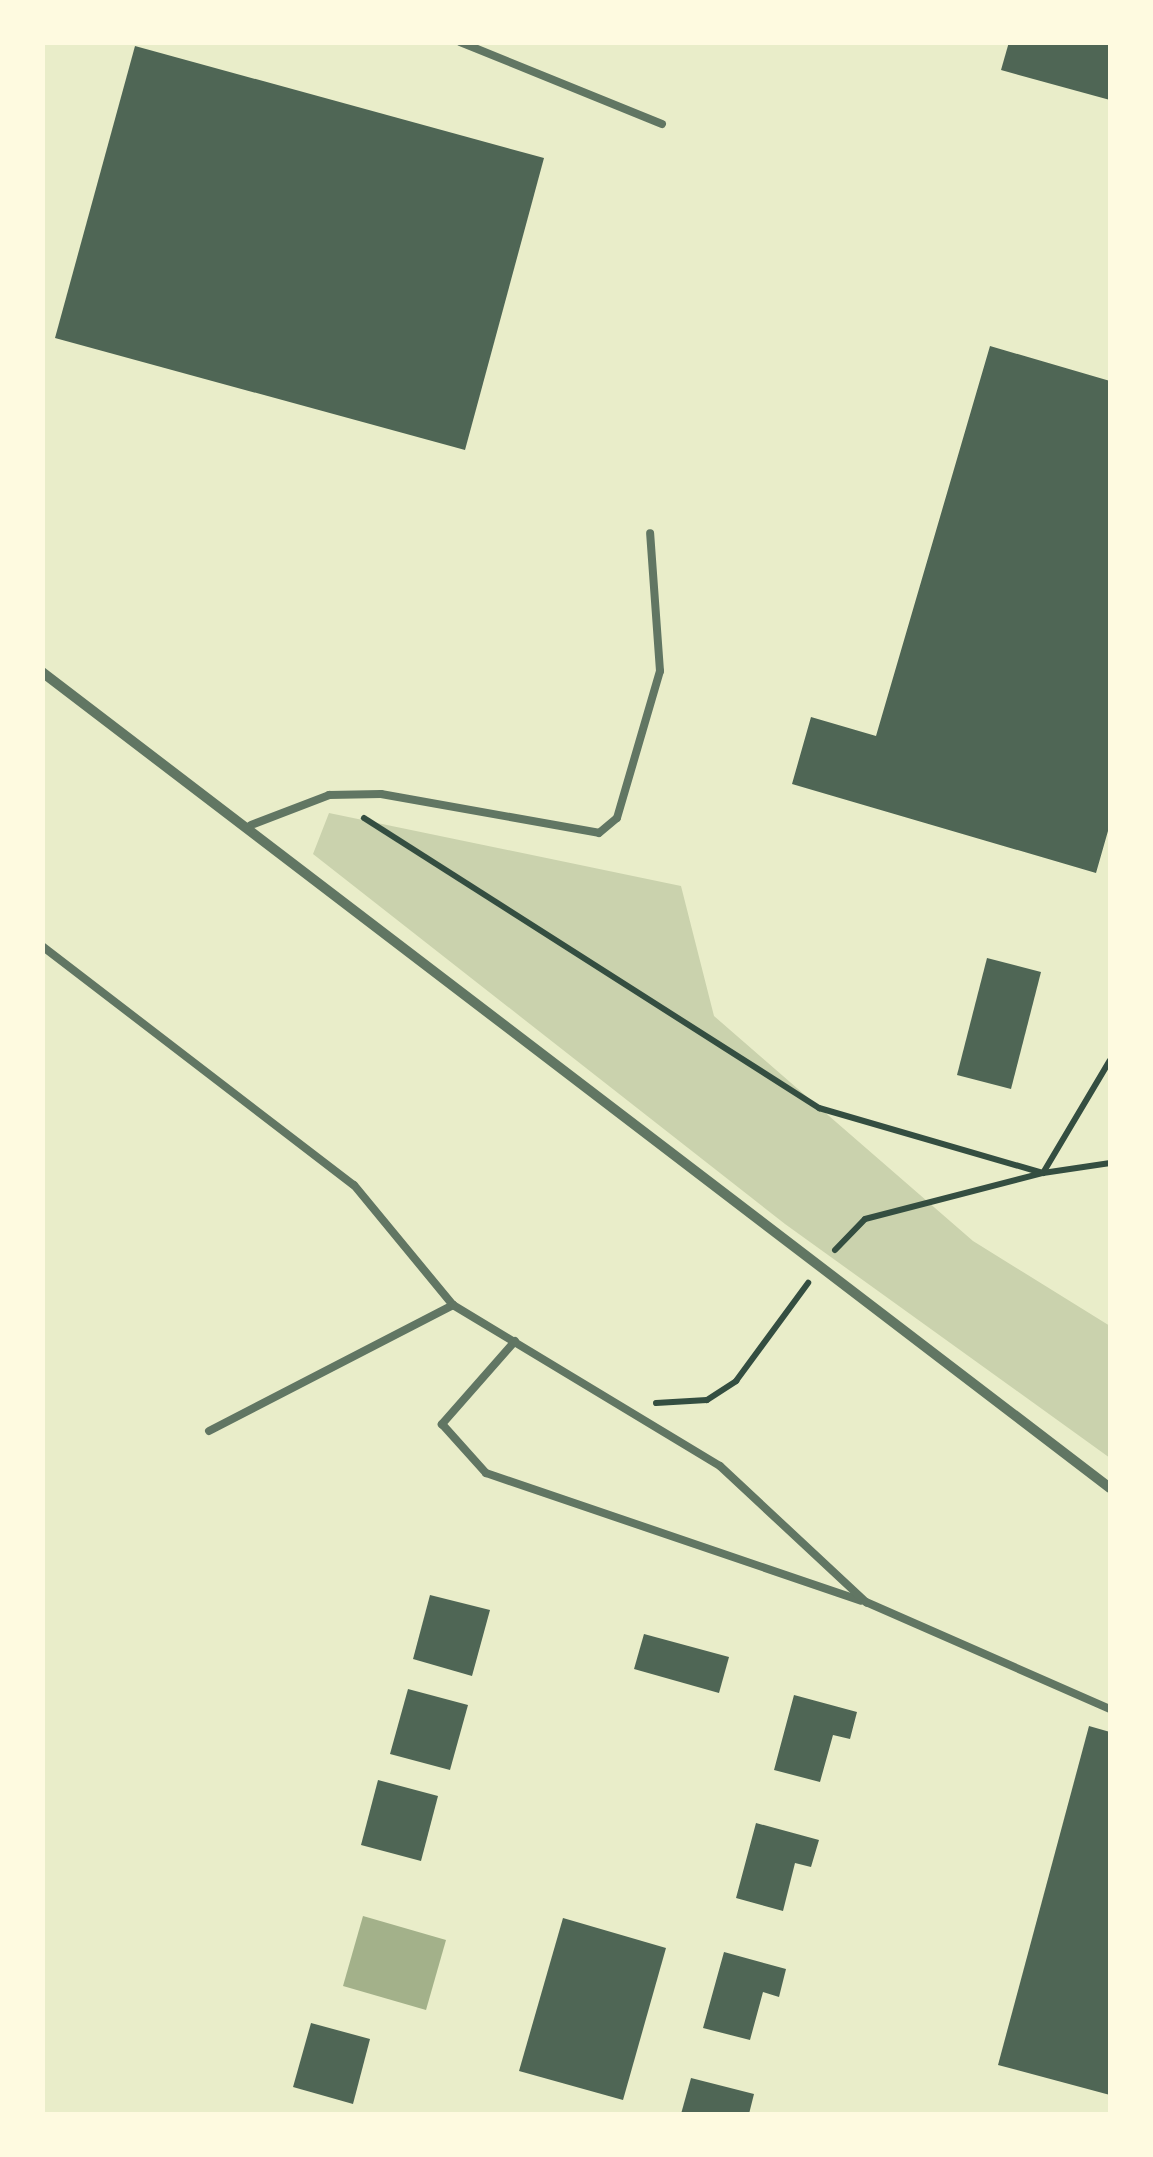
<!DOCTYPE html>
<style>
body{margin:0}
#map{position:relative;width:1153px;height:2157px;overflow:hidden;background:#e9edc9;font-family:Lato,sans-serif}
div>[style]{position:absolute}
.green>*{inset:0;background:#cad2ad}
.water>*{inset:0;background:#a3b18a}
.building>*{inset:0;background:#4f6655}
.path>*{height:6px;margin:-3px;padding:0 3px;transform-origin:3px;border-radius:3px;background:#344e41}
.service>*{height:8px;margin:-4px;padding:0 4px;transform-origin:4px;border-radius:4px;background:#617663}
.minor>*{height:10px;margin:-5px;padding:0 5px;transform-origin:5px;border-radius:5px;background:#617663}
span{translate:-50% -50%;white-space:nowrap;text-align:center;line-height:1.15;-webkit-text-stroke:10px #fefae0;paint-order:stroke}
.frame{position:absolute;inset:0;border:45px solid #fefae0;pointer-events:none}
</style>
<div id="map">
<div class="green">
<i style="clip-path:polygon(329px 813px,681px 886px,714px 1016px,973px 1241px,1110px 1326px,1110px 1458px,785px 1224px,313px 854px)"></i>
</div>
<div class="water">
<i style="clip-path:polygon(363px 1916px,446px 1940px,426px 2010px,343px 1986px)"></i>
</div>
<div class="building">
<i style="clip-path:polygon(1009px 42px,1110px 42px,1110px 100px,1001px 70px)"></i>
<i style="clip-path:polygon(135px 46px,544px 158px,465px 450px,55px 338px)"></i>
<i style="clip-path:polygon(990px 346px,1110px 381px,1110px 824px,1096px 873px,792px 784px,811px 717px,876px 736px)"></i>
<i style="clip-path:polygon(987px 958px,1041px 972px,1011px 1089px,957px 1075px)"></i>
<i style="clip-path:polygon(430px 1595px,490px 1610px,472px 1676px,413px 1659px)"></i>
<i style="clip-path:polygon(644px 1634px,729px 1657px,719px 1693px,634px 1669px)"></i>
<i style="clip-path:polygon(408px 1689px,468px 1705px,450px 1770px,390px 1754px)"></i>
<i style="clip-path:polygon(794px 1695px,857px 1712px,850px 1739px,833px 1735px,820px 1782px,774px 1770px)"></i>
<i style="clip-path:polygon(1089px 1726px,1110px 1732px,1110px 2095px,998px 2065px)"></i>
<i style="clip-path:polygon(378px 1780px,438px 1796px,421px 1861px,361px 1845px)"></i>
<i style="clip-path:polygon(756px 1823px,819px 1840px,811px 1867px,795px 1863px,783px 1911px,736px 1898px)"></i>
<i style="clip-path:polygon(563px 1918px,666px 1948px,623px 2100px,519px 2071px)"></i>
<i style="clip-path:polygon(724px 1952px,786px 1969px,779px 1997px,763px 1992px,750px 2040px,703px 2028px)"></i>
<i style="clip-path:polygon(311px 2023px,370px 2039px,353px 2104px,293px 2087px)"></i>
<i style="clip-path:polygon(691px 2078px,754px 2094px,749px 2114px,681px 2114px)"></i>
</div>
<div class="path">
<i style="left:364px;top:818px;width:540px;rotate:32.51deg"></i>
<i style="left:819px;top:1108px;width:233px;rotate:16.2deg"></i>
<i style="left:1043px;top:1173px;width:68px;rotate:-8.5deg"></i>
<i style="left:835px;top:1250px;width:43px;rotate:-45.9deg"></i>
<i style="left:865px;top:1219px;width:184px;rotate:-14.5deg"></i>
<i style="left:1043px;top:1173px;width:131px;rotate:-59.3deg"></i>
<i style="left:656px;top:1403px;width:51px;rotate:-3.4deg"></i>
<i style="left:707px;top:1400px;width:35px;rotate:-33deg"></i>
<i style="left:736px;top:1381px;width:122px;rotate:-53.7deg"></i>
</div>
<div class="service">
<i style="left:460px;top:42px;width:218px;rotate:22.1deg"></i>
<i style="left:251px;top:825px;width:84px;rotate:-21deg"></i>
<i style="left:329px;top:795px;width:52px;rotate:-1.1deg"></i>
<i style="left:381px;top:794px;width:221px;rotate:10.1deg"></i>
<i style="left:599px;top:833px;width:23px;rotate:-40deg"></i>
<i style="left:617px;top:818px;width:153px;rotate:-73.7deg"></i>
<i style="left:660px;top:671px;width:138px;rotate:-94.1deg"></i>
<i style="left:42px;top:946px;width:393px;rotate:37.5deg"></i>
<i style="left:354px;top:1185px;width:156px;rotate:50.5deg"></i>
<i style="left:515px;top:1341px;width:111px;rotate:131.3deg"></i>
<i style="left:442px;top:1424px;width:66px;rotate:48.1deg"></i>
<i style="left:486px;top:1473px;width:396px;rotate:18.8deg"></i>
<i style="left:209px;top:1431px;width:275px;rotate:-27.3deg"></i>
<i style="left:453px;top:1305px;width:312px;rotate:31.1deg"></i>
<i style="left:720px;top:1466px;width:200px;rotate:43deg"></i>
<i style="left:866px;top:1602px;width:266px;rotate:23.7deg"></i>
</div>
<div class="minor">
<i style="left:42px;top:672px;width:1344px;rotate:37.38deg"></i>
</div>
<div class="frame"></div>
</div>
